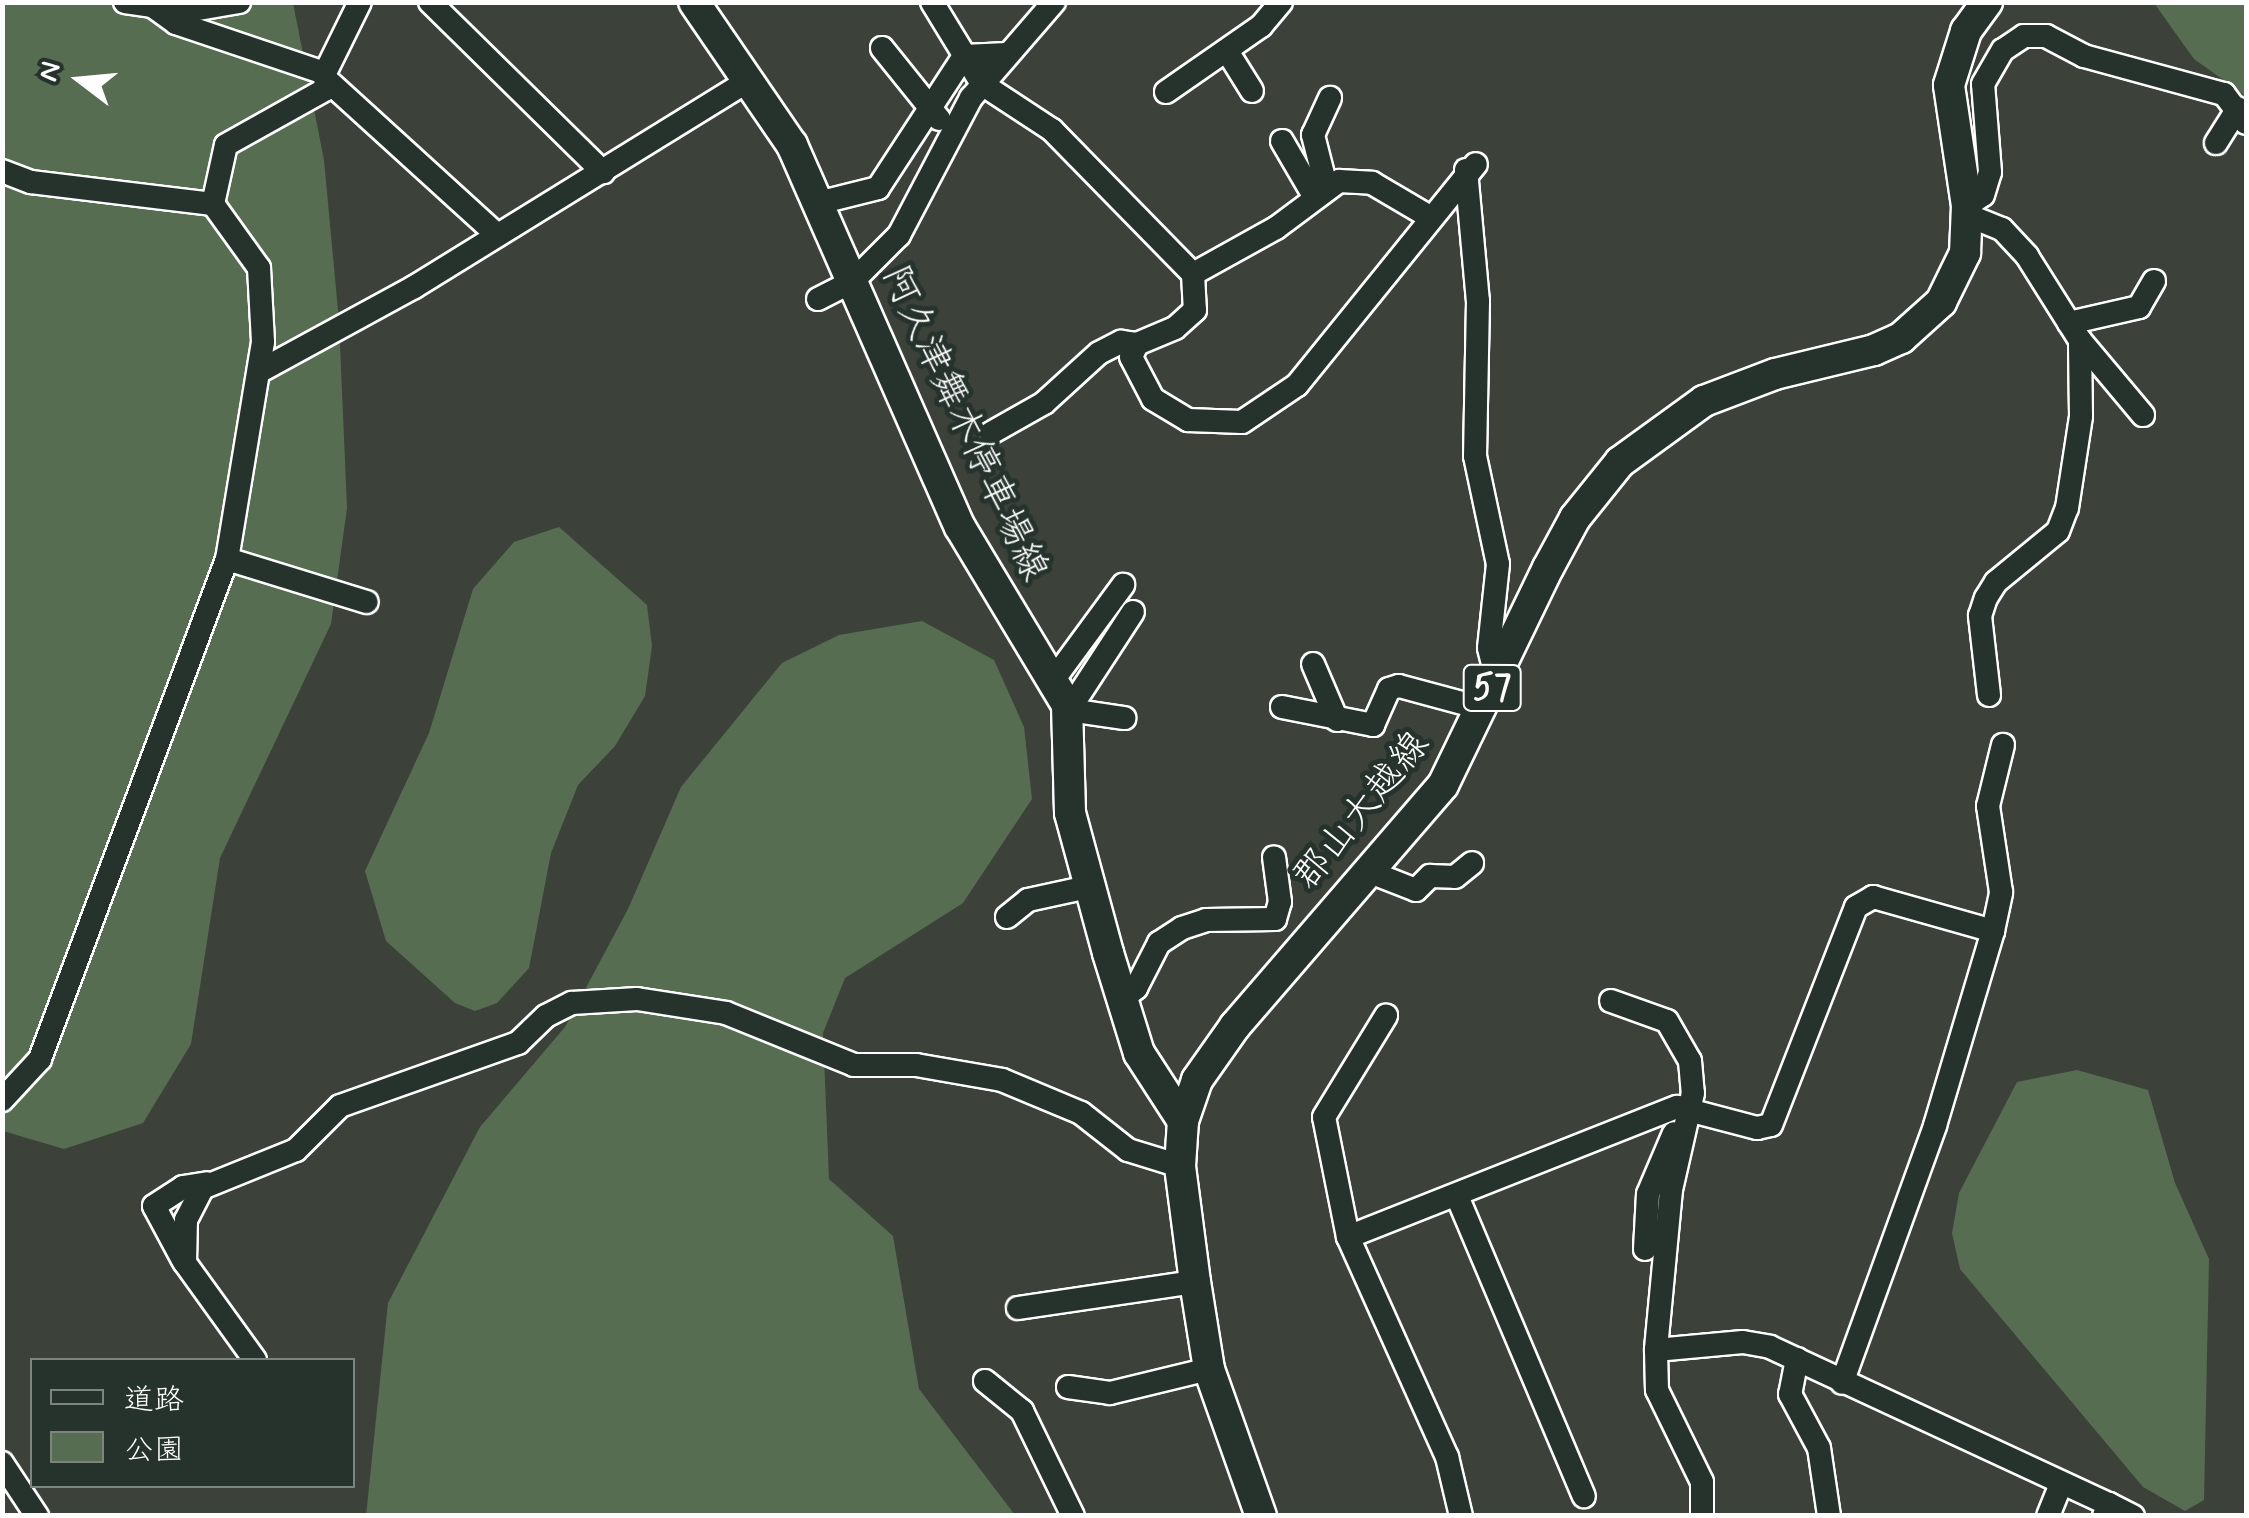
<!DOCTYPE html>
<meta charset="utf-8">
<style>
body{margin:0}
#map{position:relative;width:2249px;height:1518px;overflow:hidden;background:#3c423a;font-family:Mynerve,"Klee One",sans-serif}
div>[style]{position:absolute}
.green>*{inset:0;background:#576d51}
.roads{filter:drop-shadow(2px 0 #fff) drop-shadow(-2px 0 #fff) drop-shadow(0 2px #fff) drop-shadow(0 -2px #fff)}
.minor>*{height:22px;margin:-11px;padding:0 11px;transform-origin:11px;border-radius:11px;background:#26332d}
.major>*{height:30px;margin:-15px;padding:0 15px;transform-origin:15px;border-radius:15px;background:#26332d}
span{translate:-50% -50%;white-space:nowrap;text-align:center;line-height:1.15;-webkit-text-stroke:10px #26332d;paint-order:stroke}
.shield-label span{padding:2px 8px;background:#26332d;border:2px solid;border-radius:8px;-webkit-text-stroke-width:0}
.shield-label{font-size:35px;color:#fff;font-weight:700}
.street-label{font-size:38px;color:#fff}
.frame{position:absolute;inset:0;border:5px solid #fff;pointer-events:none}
.legend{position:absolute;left:30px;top:1358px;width:325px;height:130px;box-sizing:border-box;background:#26332d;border:2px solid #7d8581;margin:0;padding:12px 18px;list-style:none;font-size:30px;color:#fff}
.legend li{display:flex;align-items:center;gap:20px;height:50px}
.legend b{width:50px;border:2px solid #7d8581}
.north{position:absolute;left:30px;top:30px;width:100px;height:100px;-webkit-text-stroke:8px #26332d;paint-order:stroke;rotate:286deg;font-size:28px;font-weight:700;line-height:40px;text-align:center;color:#fff}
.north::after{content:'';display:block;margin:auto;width:35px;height:45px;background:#fff;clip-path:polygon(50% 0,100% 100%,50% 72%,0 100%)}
</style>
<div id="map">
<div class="green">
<i style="clip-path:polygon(2px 3px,293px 3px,324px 160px,339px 321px,347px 508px,331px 624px,220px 858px,191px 1044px,143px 1123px,64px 1149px,3px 1131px)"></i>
<i style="clip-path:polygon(2154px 3px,2246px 3px,2246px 96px,2194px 59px)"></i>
<i style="clip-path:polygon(559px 527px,647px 605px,652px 646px,645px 696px,615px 746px,578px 785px,551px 853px,529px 968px,497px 1003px,475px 1011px,455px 1003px,386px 941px,365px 871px,429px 733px,473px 589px,514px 542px)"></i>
<i style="clip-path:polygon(922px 621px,994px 660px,1024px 727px,1032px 799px,963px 903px,845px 978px,823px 1033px,829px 1179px,893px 1236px,919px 1389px,1015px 1515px,366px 1516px,388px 1303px,480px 1127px,565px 1027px,628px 909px,681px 787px,782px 663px,839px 635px)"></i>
<i style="clip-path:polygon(2077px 1070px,2148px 1090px,2175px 1183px,2209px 1259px,2204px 1500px,2185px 1511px,2143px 1487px,1960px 1269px,1952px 1233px,1959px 1193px,2017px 1082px)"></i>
</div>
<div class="roads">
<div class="minor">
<i style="left:125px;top:2px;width:63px;rotate:8.3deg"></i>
<i style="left:187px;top:11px;width:53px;rotate:-9.8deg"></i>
<i style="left:430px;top:2px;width:243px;rotate:44.5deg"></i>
<i style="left:932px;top:2px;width:96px;rotate:58.6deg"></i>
<i style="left:982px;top:84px;width:84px;rotate:33.3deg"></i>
<i style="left:1052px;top:130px;width:202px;rotate:45.6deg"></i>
<i style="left:1193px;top:274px;width:36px;rotate:87deg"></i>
<i style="left:1195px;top:310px;width:27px;rotate:138deg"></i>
<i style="left:1175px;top:328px;width:41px;rotate:157.2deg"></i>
<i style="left:1137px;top:344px;width:14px;rotate:115deg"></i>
<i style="left:1131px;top:357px;width:47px;rotate:62.4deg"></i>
<i style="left:1153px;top:399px;width:41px;rotate:31deg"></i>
<i style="left:1188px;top:420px;width:54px;rotate:2.1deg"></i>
<i style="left:1242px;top:422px;width:66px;rotate:-33.9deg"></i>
<i style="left:1297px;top:385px;width:284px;rotate:-51deg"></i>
<i style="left:154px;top:7px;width:27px;rotate:36deg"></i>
<i style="left:176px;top:23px;width:157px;rotate:18.6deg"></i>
<i style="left:882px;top:48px;width:91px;rotate:51.2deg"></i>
<i style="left:1227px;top:51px;width:47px;rotate:58deg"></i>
<i style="left:328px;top:81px;width:229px;rotate:42.3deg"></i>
<i style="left:1166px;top:92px;width:116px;rotate:-34.8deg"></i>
<i style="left:1261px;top:26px;width:31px;rotate:-50deg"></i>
<i style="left:1282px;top:141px;width:64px;rotate:59.8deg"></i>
<i style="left:2216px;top:143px;width:41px;rotate:-57.8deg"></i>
<i style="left:1466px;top:170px;width:132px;rotate:84.8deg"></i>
<i style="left:1478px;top:301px;width:155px;rotate:91.1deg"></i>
<i style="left:1475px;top:456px;width:110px;rotate:78deg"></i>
<i style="left:1498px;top:564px;width:84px;rotate:96.1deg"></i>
<i style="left:1489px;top:648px;width:30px;rotate:76deg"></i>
<i style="left:2px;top:171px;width:31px;rotate:21deg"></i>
<i style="left:31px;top:182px;width:183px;rotate:6.9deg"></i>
<i style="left:213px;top:204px;width:79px;rotate:54.3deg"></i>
<i style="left:259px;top:268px;width:74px;rotate:86.9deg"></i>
<i style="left:263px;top:342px;width:220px;rotate:99.4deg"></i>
<i style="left:227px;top:559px;width:534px;rotate:110.51deg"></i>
<i style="left:40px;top:1059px;width:56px;rotate:132.8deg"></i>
<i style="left:1326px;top:186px;width:53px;rotate:-104.3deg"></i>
<i style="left:1313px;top:135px;width:41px;rotate:-65.3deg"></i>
<i style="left:818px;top:203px;width:62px;rotate:-14deg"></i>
<i style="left:878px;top:188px;width:158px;rotate:-56.9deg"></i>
<i style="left:964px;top:56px;width:43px;rotate:-2.7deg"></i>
<i style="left:213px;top:204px;width:60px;rotate:-77.6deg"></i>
<i style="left:226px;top:145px;width:115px;rotate:-29.2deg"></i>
<i style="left:326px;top:89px;width:16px;rotate:-94deg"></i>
<i style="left:325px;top:73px;width:79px;rotate:-63.8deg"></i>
<i style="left:1967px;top:206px;width:19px;rotate:-35deg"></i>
<i style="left:1983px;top:195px;width:24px;rotate:-73deg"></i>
<i style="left:1990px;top:172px;width:88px;rotate:-94.5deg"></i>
<i style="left:1983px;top:84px;width:39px;rotate:-60deg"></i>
<i style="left:2003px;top:50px;width:25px;rotate:-34deg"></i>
<i style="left:2024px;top:36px;width:22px"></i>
<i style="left:2046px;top:36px;width:43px;rotate:27.8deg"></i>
<i style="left:2084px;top:56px;width:145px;rotate:15.2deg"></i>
<i style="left:2224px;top:94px;width:36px;rotate:53deg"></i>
<i style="left:1967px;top:215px;width:38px;rotate:22deg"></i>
<i style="left:2002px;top:229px;width:37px;rotate:47deg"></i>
<i style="left:2027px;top:256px;width:99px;rotate:57.8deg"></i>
<i style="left:2080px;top:340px;width:98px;rotate:50deg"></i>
<i style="left:1193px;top:274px;width:95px;rotate:-29deg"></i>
<i style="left:1276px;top:228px;width:79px;rotate:-36.7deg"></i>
<i style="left:1339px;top:181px;width:33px;rotate:3deg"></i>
<i style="left:1372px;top:183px;width:67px;rotate:30.4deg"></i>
<i style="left:818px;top:299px;width:39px;rotate:-27deg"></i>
<i style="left:853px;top:281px;width:65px;rotate:-45deg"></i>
<i style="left:899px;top:235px;width:155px;rotate:-62.3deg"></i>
<i style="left:971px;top:98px;width:127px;rotate:-49.2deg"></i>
<i style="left:2069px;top:323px;width:72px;rotate:-12.9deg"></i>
<i style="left:2139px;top:307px;width:30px;rotate:-60deg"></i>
<i style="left:262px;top:370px;width:173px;rotate:-28.6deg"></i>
<i style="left:414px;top:287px;width:390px;rotate:-31.7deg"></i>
<i style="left:991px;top:433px;width:61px;rotate:-29.5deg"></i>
<i style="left:1044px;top:403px;width:74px;rotate:-42.3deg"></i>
<i style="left:1099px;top:353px;width:25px;rotate:-27deg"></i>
<i style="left:1121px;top:342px;width:16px;rotate:7deg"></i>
<i style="left:227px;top:559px;width:146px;rotate:17.1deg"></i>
<i style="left:1313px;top:664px;width:61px;rotate:66.8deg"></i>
<i style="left:1054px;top:679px;width:117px;rotate:-53.7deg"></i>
<i style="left:1989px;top:695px;width:80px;rotate:-96.5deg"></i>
<i style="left:1980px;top:616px;width:19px;rotate:-72deg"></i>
<i style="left:1986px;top:598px;width:19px;rotate:-58deg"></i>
<i style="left:1996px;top:582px;width:80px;rotate:-39.4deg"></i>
<i style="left:2058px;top:531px;width:25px;rotate:-69deg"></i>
<i style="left:2067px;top:508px;width:93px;rotate:-81.3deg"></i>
<i style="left:2081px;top:416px;width:76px;rotate:-90.8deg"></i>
<i style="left:1282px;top:707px;width:93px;rotate:11.2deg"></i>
<i style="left:1373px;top:725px;width:39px;rotate:-66deg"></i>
<i style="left:1389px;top:689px;width:10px;rotate:-17deg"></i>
<i style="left:1399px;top:686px;width:88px;rotate:15.1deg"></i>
<i style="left:1069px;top:710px;width:117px;rotate:-56.9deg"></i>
<i style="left:1069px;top:710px;width:56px;rotate:8.3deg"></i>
<i style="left:1370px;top:872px;width:49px;rotate:21.4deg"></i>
<i style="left:1416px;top:890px;width:20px;rotate:-45deg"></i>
<i style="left:1430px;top:876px;width:25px;rotate:2deg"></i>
<i style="left:1455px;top:877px;width:22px;rotate:-39deg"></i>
<i style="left:1007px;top:917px;width:27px;rotate:-39deg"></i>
<i style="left:1028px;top:900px;width:66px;rotate:-12.3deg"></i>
<i style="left:1993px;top:931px;width:40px;rotate:-78deg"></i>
<i style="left:2001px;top:892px;width:87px;rotate:-98.6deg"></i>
<i style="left:1988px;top:806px;width:63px;rotate:-76.2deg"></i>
<i style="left:1122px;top:999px;width:18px;rotate:-38deg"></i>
<i style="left:1136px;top:988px;width:51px;rotate:-62.9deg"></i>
<i style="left:1159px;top:943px;width:27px;rotate:-33deg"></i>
<i style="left:1182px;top:928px;width:25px;rotate:-18deg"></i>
<i style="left:1206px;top:920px;width:69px;rotate:-0.8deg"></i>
<i style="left:1275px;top:919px;width:18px;rotate:-74deg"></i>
<i style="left:1280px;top:902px;width:45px;rotate:-97.6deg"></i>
<i style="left:1611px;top:1001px;width:59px;rotate:19.7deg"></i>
<i style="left:1667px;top:1021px;width:46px;rotate:60.1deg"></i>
<i style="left:1690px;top:1061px;width:32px;rotate:85deg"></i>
<i style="left:1693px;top:1093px;width:99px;rotate:102.8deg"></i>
<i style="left:1671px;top:1190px;width:161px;rotate:95.4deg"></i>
<i style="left:1656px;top:1350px;width:87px;rotate:-5.3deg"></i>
<i style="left:1743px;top:1342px;width:27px;rotate:10deg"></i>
<i style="left:1770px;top:1347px;width:374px;rotate:24.9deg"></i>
<i style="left:2109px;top:1504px;width:13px;rotate:113deg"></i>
<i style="left:1457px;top:1196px;width:326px;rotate:67.1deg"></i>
<i style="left:1348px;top:1237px;width:122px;rotate:-101.3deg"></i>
<i style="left:1324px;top:1117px;width:119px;rotate:-58.5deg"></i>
<i style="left:1645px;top:1249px;width:55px;rotate:-86.9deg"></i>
<i style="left:1648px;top:1194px;width:66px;rotate:-66.9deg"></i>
<i style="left:183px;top:1260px;width:61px;rotate:-118.2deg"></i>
<i style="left:154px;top:1206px;width:35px;rotate:-33deg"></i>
<i style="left:183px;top:1187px;width:24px;rotate:-9deg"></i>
<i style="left:1018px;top:1308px;width:179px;rotate:-8.4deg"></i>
<i style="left:1656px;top:1350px;width:40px;rotate:88.6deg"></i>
<i style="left:1657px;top:1390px;width:102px;rotate:63.9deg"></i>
<i style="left:1702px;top:1482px;width:34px;rotate:90deg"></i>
<i style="left:1797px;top:1359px;width:36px;rotate:101deg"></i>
<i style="left:1790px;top:1394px;width:61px;rotate:61.8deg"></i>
<i style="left:1819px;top:1448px;width:69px;rotate:81.6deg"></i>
<i style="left:255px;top:1360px;width:120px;rotate:-125.8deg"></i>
<i style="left:185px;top:1263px;width:43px;rotate:-88.7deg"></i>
<i style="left:186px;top:1220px;width:36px;rotate:-63deg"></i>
<i style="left:202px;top:1188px;width:101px;rotate:-22deg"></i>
<i style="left:296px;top:1150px;width:62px;rotate:-45deg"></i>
<i style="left:340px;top:1106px;width:189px;rotate:-19.5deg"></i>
<i style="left:518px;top:1043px;width:39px;rotate:-44deg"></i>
<i style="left:546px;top:1016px;width:29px;rotate:-27deg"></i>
<i style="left:572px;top:1003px;width:65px;rotate:-3.5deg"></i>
<i style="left:637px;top:999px;width:90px;rotate:8.9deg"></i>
<i style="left:726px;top:1013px;width:138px;rotate:22.1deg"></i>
<i style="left:854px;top:1065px;width:62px"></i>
<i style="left:916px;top:1065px;width:87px;rotate:9.9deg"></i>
<i style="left:1002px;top:1080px;width:86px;rotate:22.7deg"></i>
<i style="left:1081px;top:1113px;width:60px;rotate:38.2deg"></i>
<i style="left:1128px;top:1150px;width:54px;rotate:17.1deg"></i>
<i style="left:985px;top:1381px;width:48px;rotate:39deg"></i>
<i style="left:1022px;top:1411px;width:117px;rotate:64.1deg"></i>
<i style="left:1068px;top:1387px;width:42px;rotate:8.1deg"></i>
<i style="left:1110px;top:1393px;width:102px;rotate:-13.6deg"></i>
<i style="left:2px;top:1463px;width:64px;rotate:56.6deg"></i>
<i style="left:2109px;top:1504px;width:27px;rotate:27deg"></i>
<i style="left:1461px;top:1516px;width:61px;rotate:-103.3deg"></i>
<i style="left:1447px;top:1457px;width:241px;rotate:-114.2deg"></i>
<i style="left:1348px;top:1237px;width:354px;rotate:-21.6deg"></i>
<i style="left:1677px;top:1107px;width:83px;rotate:14.7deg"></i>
<i style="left:1757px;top:1128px;width:14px;rotate:-12deg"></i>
<i style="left:1771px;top:1125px;width:234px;rotate:-68.7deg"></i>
<i style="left:1856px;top:907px;width:20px;rotate:-30deg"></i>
<i style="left:1873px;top:897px;width:125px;rotate:15.8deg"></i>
<i style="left:1993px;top:931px;width:203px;rotate:106.6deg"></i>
<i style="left:1935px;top:1126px;width:273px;rotate:109.9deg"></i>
<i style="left:2048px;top:1516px;width:35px;rotate:-68deg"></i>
</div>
<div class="major">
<i style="left:694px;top:2px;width:173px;rotate:55.6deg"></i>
<i style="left:792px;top:145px;width:417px;rotate:66.3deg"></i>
<i style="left:960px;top:527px;width:208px;rotate:59deg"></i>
<i style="left:1067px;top:705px;width:108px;rotate:88.4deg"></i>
<i style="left:1070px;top:813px;width:145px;rotate:74.8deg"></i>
<i style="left:1108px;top:953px;width:105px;rotate:72.8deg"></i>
<i style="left:1139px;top:1053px;width:81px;rotate:57.1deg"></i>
<i style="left:1261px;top:1516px;width:156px;rotate:-109.5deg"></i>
<i style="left:1209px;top:1369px;width:88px;rotate:-99.1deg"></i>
<i style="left:1195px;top:1282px;width:117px;rotate:-97.4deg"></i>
<i style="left:1180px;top:1166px;width:45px;rotate:-86.2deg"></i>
<i style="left:1183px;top:1121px;width:43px;rotate:-71.1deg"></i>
<i style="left:1197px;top:1080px;width:66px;rotate:-54.9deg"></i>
<i style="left:1235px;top:1026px;width:318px;rotate:-49.2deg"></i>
<i style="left:1443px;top:785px;width:241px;rotate:-64.2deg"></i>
<i style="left:1548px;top:568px;width:57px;rotate:-61.6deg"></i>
<i style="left:1575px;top:518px;width:72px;rotate:-51.2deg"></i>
<i style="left:1620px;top:462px;width:104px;rotate:-36deg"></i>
<i style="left:1704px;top:401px;width:76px;rotate:-20.8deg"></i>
<i style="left:1775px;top:374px;width:102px;rotate:-13.6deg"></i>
<i style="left:1874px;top:350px;width:30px;rotate:-24deg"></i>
<i style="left:1901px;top:338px;width:54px;rotate:-42deg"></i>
<i style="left:1941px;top:302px;width:55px;rotate:-63.9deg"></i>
<i style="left:1965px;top:253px;width:47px;rotate:-87.6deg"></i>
<i style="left:1967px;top:206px;width:122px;rotate:-98.5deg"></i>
<i style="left:1949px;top:85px;width:57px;rotate:-72.5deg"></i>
<i style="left:1966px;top:31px;width:36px;rotate:-54deg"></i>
</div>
</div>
<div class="shield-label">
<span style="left:1492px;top:688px">57</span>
</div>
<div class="street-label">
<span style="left:964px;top:424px;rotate:65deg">阿久津舞木停車場線</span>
<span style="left:1362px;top:811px;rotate:-51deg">郡山大越線</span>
</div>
<div class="frame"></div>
<ul class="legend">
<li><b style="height:12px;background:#26332d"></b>道路</li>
<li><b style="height:28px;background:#576d51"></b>公園</li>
</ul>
<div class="north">N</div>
</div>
